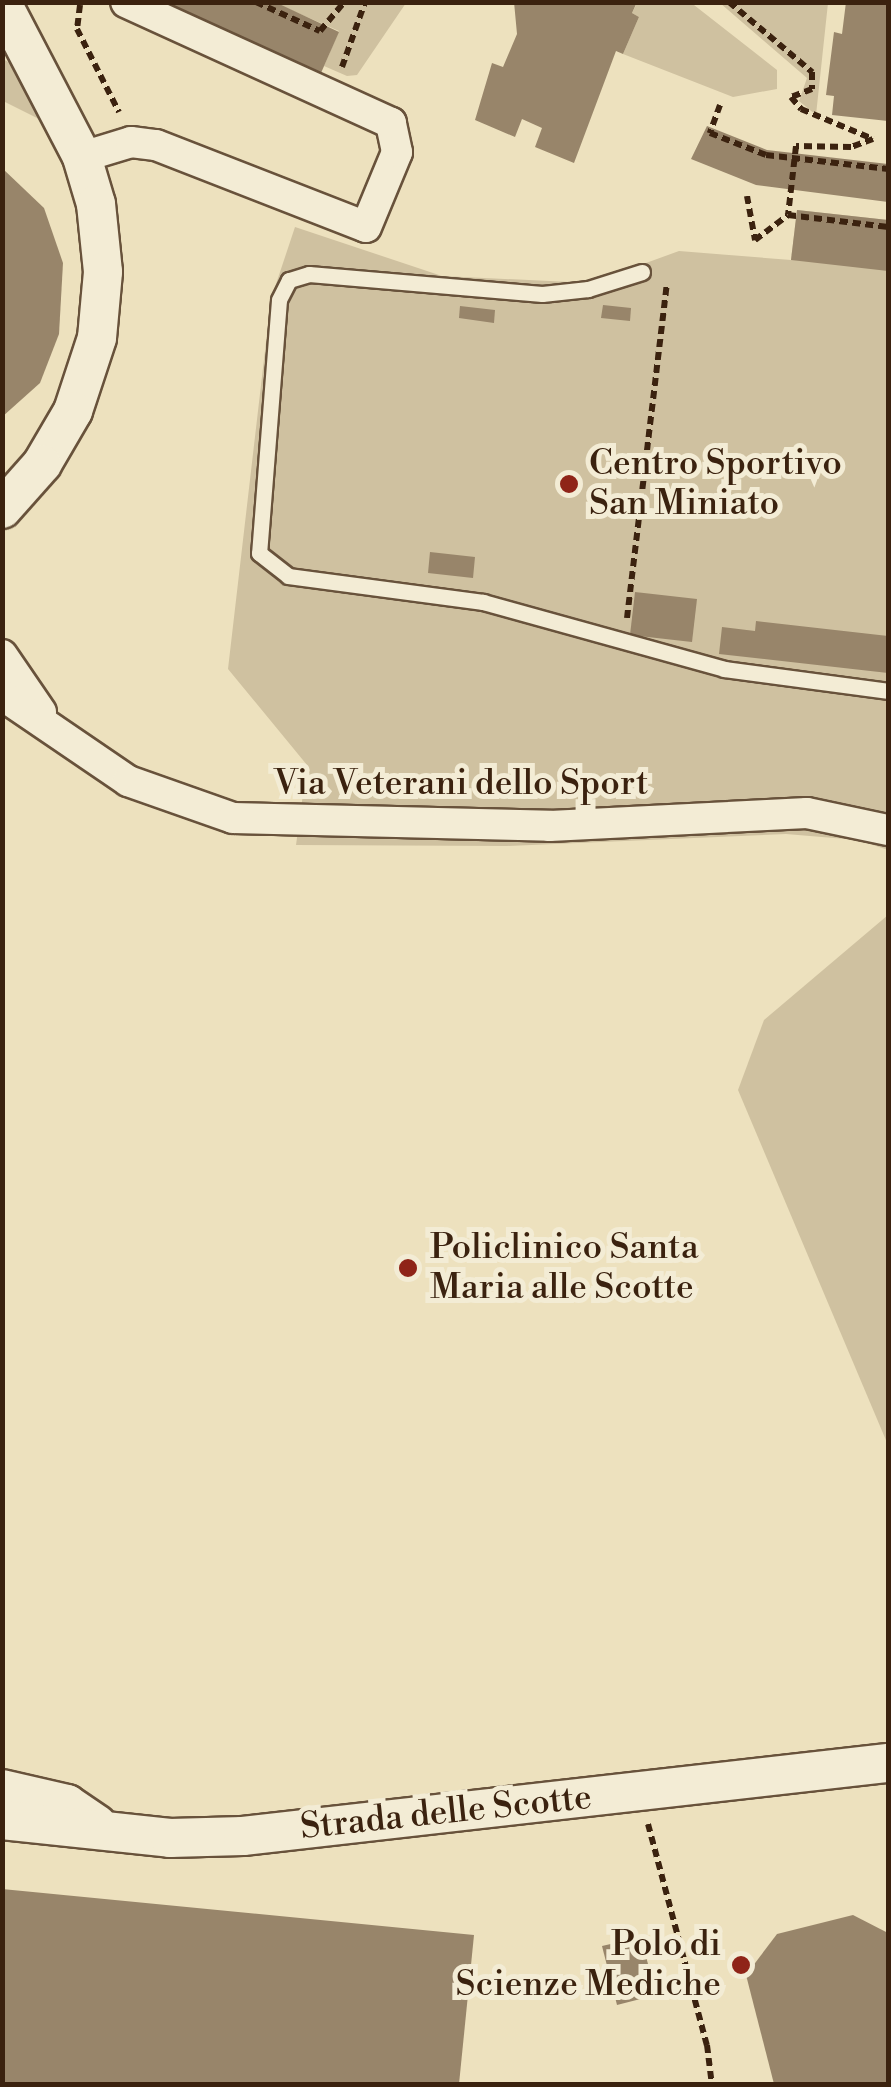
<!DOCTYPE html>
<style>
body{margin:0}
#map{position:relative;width:891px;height:2087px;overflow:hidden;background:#ede1be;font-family:"Libre Bodoni",serif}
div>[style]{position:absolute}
.green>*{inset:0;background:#cfc1a0}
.building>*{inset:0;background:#98856a}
.path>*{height:6px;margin-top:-3px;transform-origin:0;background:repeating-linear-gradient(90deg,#3b220f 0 8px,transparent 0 13px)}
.roads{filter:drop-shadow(2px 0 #68523b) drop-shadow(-2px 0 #68523b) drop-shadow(0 2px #68523b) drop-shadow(0 -2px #68523b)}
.service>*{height:15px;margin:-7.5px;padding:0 7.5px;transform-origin:7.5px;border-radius:7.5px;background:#f3ecd5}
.minor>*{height:30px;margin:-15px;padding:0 15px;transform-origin:15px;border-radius:15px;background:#f3ecd5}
.tertiary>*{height:38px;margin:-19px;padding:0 19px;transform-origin:19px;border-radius:19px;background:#f3ecd5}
.dots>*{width:28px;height:28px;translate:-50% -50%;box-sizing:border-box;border:5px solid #f3ecd5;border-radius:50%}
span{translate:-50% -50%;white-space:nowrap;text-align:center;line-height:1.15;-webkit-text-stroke:10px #f3ecd5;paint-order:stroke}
.poi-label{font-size:35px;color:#3b220f}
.left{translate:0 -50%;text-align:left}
.right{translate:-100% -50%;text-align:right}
.street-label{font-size:35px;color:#3b220f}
.frame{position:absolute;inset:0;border:5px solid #3b220f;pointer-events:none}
</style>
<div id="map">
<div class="green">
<i style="clip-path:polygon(275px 3px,406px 3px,357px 75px,347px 76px,324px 66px,339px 31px)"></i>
<i style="clip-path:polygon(637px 3px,694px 5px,777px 70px,777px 89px,733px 97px,623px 54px,639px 17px,632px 13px)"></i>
<i style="clip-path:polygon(720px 3px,828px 3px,816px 115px,799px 101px,807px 78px)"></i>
<i style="clip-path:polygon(3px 59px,10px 63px,41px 120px,3px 101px)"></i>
<i style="clip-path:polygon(797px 210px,888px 220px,888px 850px,858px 840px,786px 834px,507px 846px,296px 845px,307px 765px,228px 669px,271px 299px,295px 227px,442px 276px,591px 283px,679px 251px,791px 260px)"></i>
<i style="clip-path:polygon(888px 915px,888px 1445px,738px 1090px,764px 1020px)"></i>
</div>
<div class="building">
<i style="clip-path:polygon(165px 2px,275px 2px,339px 32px,321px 73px)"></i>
<i style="clip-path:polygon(514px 2px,637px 2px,632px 13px,639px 17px,623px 54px,616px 51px,574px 163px,535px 147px,542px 128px,522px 119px,515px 137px,475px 120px,492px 63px,503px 67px,517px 34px)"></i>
<i style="clip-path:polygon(846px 2px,888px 2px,888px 121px,832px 115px,834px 96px,826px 95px,834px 32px,842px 34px)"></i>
<i style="clip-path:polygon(707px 126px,767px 150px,888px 164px,888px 202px,756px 185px,691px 159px)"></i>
<i style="clip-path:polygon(2px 168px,44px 208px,63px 263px,59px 334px,40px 383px,2px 417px)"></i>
<i style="clip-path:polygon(797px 210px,888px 220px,888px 271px,791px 260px)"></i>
<i style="clip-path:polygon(603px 305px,631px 308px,630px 321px,601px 318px)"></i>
<i style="clip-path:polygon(460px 306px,495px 310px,494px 323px,459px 318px)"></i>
<i style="clip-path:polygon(430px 552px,475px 557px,473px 578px,428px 573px)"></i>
<i style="clip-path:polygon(635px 592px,697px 599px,692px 642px,630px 635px)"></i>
<i style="clip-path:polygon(756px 621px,888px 636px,888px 673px,719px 654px,722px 627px,755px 631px)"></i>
<i style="clip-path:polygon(2px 1889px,474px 1935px,459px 2084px,2px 2084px)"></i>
<i style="clip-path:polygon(853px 1915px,888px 1933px,888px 2084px,774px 2084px,746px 1975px,777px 1934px)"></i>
<i style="clip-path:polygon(641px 1937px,656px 1995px,617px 2005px,602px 1946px)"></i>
</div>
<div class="path">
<i style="left:256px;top:2px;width:70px;rotate:24.4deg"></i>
<i style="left:320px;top:31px;width:38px;rotate:-50deg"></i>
<i style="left:729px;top:2px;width:109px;rotate:40.1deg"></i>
<i style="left:812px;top:72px;width:17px;rotate:90deg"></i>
<i style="left:812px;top:89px;width:22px;rotate:159deg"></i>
<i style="left:791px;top:97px;width:16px;rotate:50deg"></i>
<i style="left:801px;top:109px;width:78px;rotate:22.6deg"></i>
<i style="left:873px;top:139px;width:23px;rotate:160deg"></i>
<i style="left:851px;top:147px;width:55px;rotate:-179deg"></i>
<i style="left:796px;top:146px;width:69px;rotate:96.6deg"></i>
<i style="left:80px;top:5px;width:24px;rotate:97deg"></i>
<i style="left:77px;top:29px;width:93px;rotate:63.2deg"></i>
<i style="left:342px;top:67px;width:69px;rotate:-70.5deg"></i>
<i style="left:720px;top:105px;width:30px;rotate:110deg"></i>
<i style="left:710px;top:133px;width:60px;rotate:21.4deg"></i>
<i style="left:766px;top:155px;width:123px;rotate:6.5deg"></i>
<i style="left:747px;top:196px;width:45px;rotate:79.7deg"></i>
<i style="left:755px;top:240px;width:41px;rotate:-37.1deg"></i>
<i style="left:788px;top:215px;width:101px;rotate:6.8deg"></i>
<i style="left:627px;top:618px;width:337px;rotate:-83.2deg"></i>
<i style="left:648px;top:1824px;width:229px;rotate:75.1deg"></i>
<i style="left:707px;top:2045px;width:39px;rotate:83deg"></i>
</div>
<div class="roads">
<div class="service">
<i style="left:642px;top:272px;width:57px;rotate:162.5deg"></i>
<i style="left:588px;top:289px;width:46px;rotate:173.8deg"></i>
<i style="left:542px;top:294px;width:234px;rotate:-175.1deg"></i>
<i style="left:309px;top:274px;width:21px;rotate:163deg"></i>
<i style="left:289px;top:280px;width:22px;rotate:117deg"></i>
<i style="left:279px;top:300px;width:254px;rotate:94.5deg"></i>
<i style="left:259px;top:553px;width:37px;rotate:38deg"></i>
<i style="left:288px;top:576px;width:197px;rotate:7.6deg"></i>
<i style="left:483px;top:602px;width:250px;rotate:15.5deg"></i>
<i style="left:724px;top:669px;width:165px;rotate:7.6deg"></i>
</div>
<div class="minor">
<i style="left:82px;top:157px;width:51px;rotate:-17deg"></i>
<i style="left:131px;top:142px;width:25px;rotate:7deg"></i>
<i style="left:156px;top:145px;width:225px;rotate:21.3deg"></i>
<i style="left:366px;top:227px;width:81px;rotate:-67.5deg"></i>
<i style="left:397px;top:152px;width:30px;rotate:-102deg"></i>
<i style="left:391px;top:123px;width:291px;rotate:-155.5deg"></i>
<i style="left:2px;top:655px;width:69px;rotate:55.6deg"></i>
<i style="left:2px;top:695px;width:153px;rotate:34.3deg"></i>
<i style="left:128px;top:781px;width:111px;rotate:19.4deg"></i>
<i style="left:233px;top:818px;width:317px;rotate:1.4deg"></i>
<i style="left:550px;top:826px;width:257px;rotate:-2.9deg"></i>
<i style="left:807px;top:813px;width:83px;rotate:11.9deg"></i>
</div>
<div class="tertiary">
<i style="left:2px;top:3px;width:174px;rotate:62.5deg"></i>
<i style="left:82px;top:157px;width:49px;rotate:73.4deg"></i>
<i style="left:96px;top:204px;width:68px;rotate:84.1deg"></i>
<i style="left:103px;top:272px;width:66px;rotate:95.2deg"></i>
<i style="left:97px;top:338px;width:77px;rotate:108.2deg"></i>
<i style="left:73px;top:411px;width:61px;rotate:120.3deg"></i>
<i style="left:42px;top:464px;width:60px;rotate:131.6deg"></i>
<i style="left:2px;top:1789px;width:67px;rotate:13deg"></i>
<i style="left:67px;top:1804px;width:36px;rotate:34deg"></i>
<i style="left:2px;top:1820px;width:169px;rotate:6.1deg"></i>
<i style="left:170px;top:1838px;width:73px;rotate:-1.6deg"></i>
<i style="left:243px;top:1836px;width:649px;rotate:-6.46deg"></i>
</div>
</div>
<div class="dots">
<i style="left:569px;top:484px;background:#8f2418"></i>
<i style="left:408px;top:1268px;background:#8f2418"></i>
<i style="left:741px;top:1965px;background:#8f2418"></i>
</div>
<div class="poi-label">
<span class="left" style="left:589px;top:484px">Centro Sportivo<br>San Miniato</span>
<span class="left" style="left:430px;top:1268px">Policlinico Santa<br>Maria alle Scotte</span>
<span class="right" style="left:721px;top:1965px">Polo di<br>Scienze Mediche</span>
</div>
<div class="street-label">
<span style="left:461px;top:784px">Via Veterani dello Sport</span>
<span style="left:446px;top:1813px;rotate:-6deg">Strada delle Scotte</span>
</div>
<div class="frame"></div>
</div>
